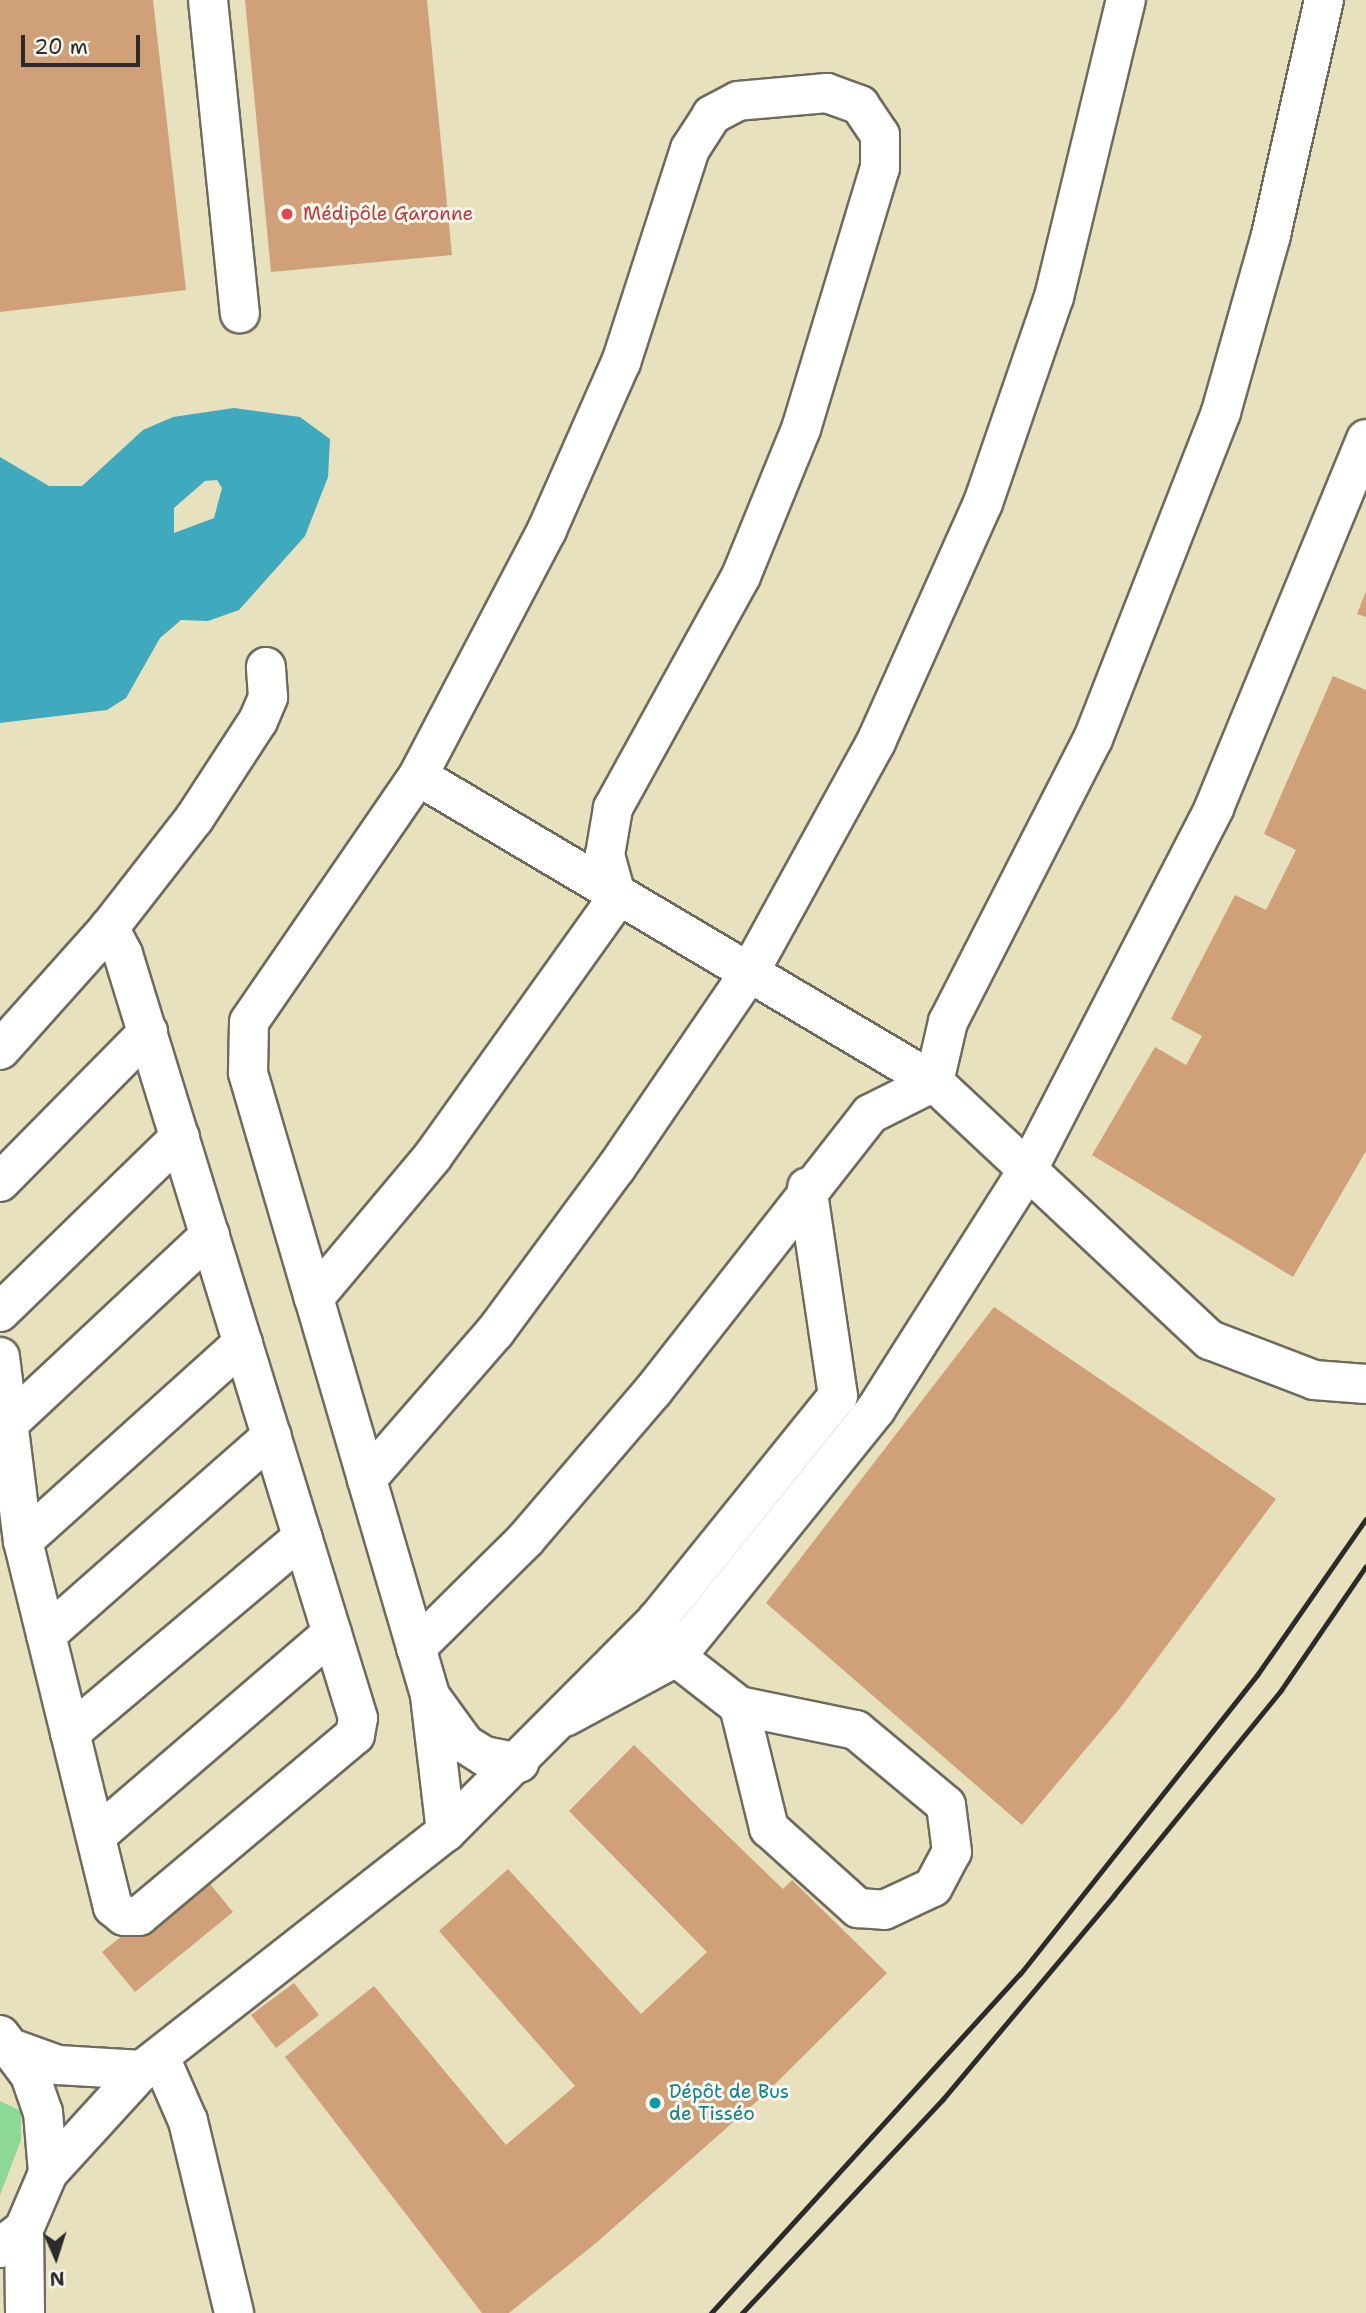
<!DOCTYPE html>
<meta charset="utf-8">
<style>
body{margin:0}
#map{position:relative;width:1366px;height:2313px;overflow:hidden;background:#e7e1bd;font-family:"Shantell Sans",sans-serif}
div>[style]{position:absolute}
.green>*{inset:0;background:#8dd894}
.water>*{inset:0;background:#3faabe}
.building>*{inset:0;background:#d0a178}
.roads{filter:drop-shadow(2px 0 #6d6b5e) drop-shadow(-2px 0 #6d6b5e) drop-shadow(0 2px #6d6b5e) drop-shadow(0 -2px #6d6b5e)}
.minor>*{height:38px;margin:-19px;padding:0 19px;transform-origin:19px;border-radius:19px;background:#fff}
.major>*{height:38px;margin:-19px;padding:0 19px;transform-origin:19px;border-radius:19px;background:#fff}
.rail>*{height:5px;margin:-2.5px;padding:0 2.5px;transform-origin:2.5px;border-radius:2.5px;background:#2b2b2b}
.dots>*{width:19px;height:19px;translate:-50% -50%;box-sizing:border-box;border:4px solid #fbf7ec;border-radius:50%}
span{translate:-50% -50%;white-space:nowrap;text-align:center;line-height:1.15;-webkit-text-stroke:6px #fbf7ec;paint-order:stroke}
.health-label{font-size:19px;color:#be3a42}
.left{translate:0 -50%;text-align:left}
.culture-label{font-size:19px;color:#0d838f}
.north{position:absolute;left:21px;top:2222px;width:70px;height:70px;-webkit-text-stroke:5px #fbf7ec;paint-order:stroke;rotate:177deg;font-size:19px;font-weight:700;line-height:28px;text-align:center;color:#2b2b2b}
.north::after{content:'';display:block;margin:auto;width:24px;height:32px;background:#2b2b2b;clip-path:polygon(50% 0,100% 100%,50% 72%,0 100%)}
.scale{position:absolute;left:21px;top:35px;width:119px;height:32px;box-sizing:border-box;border:4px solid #2b2b2b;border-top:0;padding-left:9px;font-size:21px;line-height:24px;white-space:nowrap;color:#2b2b2b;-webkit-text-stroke:5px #fbf7ec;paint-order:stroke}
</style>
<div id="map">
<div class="green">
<i style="clip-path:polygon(0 2101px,21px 2111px,21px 2140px,0 2195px)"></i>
</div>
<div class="water">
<i style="clip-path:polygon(evenodd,234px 408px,300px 417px,330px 439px,328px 477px,305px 536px,239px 610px,208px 621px,181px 620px,160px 638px,126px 698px,107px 710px,0 723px,0 457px,49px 486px,82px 486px,143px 430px,173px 417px,234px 408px,205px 481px,217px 480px,222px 488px,214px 518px,174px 533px,174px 508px,205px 481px)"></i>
</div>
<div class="building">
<i style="clip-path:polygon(0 0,153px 0,186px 290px,0 312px)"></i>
<i style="clip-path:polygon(245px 0,427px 0,452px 255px,271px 272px)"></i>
<i style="clip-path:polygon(1366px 591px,1366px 617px,1357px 614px)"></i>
<i style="clip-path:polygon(1333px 676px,1366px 690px,1366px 1151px,1293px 1277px,1092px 1155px,1155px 1047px,1186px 1065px,1202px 1036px,1171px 1019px,1235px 895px,1266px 910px,1296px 850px,1264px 834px)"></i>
<i style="clip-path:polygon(994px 1307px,1276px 1499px,1121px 1707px,1022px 1825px,766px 1603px)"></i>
<i style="clip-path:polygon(634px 1745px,783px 1889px,792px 1880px,887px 1973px,765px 2094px,596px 2243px,509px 2313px,482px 2313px,285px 2057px,374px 1986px,506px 2145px,575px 2086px,439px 1931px,508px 1869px,641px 2014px,707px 1952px,569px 1811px)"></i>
<i style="clip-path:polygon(201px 1873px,233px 1912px,135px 1992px,102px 1952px)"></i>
<i style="clip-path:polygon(294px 1983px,319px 2015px,276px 2048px,251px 2015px)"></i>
</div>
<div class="roads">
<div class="minor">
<i style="left:208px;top:0;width:315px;rotate:84.2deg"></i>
<i style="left:418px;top:776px;width:600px;rotate:30.67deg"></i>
<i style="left:934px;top:1082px;width:378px;rotate:43.1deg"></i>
<i style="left:1210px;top:1340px;width:111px;rotate:21deg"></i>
<i style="left:1314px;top:1380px;width:52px;rotate:4.4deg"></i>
<i style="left:0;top:1050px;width:164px;rotate:-48.2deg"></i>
<i style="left:109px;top:928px;width:138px;rotate:-52.1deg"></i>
<i style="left:194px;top:819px;width:117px;rotate:-56.9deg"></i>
<i style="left:258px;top:721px;width:26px;rotate:-67deg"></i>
<i style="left:268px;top:697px;width:30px;rotate:-94deg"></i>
<i style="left:0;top:1182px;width:211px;rotate:-45.4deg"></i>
<i style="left:314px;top:1298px;width:185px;rotate:-50deg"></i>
<i style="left:433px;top:1156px;width:317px;rotate:-54.5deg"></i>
<i style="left:617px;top:898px;width:45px;rotate:-105.6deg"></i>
<i style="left:605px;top:855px;width:48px;rotate:-80.3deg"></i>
<i style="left:613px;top:808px;width:265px;rotate:-61.1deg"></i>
<i style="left:741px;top:576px;width:159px;rotate:-67.8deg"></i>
<i style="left:801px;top:429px;width:273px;rotate:-73.2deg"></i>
<i style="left:880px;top:168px;width:33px;rotate:-90deg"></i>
<i style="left:880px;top:135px;width:36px;rotate:-124deg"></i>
<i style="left:860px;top:105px;width:35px;rotate:-160deg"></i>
<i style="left:827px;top:93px;width:89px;rotate:174.9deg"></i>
<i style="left:738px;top:101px;width:30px;rotate:152deg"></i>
<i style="left:712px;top:115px;width:40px;rotate:122.9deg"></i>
<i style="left:690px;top:149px;width:224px;rotate:107.9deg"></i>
<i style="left:621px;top:362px;width:184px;rotate:113.8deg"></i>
<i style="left:547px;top:530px;width:278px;rotate:117.7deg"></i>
<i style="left:418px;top:776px;width:298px;rotate:124.5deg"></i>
<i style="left:249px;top:1022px;width:51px;rotate:91.1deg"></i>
<i style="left:248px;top:1073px;width:234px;rotate:73.7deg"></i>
<i style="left:314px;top:1298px;width:189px;rotate:73.7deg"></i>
<i style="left:0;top:1312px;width:251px;rotate:-44.2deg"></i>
<i style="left:0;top:1357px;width:185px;rotate:82.9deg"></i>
<i style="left:23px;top:1541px;width:377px;rotate:76.2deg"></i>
<i style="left:113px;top:1907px;width:14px;rotate:39deg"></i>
<i style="left:124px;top:1916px;width:15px"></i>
<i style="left:139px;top:1916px;width:282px;rotate:-40deg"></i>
<i style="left:355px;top:1735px;width:17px;rotate:-80deg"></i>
<i style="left:358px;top:1718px;width:799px;rotate:-107.1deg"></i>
<i style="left:123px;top:954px;width:30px;rotate:-118deg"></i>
<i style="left:7px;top:1425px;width:278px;rotate:-43.1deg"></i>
<i style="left:23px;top:1541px;width:296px;rotate:-42deg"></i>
<i style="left:46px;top:1635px;width:301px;rotate:-41.4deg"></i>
<i style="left:416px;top:1648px;width:155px;rotate:-44.7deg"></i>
<i style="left:526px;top:1539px;width:195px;rotate:-49.4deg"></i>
<i style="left:653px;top:1391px;width:352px;rotate:-51.9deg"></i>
<i style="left:870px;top:1114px;width:72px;rotate:-26.6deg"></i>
<i style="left:934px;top:1082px;width:62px;rotate:-76.9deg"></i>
<i style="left:948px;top:1022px;width:318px;rotate:-62.9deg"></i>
<i style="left:1093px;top:739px;width:351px;rotate:-68.6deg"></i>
<i style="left:1221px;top:412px;width:184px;rotate:-74.2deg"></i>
<i style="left:1271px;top:235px;width:241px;rotate:-77.3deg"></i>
<i style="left:433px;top:1700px;width:54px;rotate:54deg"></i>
<i style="left:465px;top:1744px;width:22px;rotate:32deg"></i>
<i style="left:484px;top:1756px;width:36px;rotate:11deg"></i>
<i style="left:739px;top:1706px;width:126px;rotate:76.2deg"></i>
<i style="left:769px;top:1828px;width:120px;rotate:42deg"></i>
<i style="left:858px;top:1908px;width:26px;rotate:4deg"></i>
<i style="left:884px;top:1910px;width:54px;rotate:-25.1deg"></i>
<i style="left:933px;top:1887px;width:40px;rotate:-62deg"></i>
<i style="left:952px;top:1852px;width:47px;rotate:-97.3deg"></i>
<i style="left:946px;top:1805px;width:117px;rotate:-140.2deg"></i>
<i style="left:856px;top:1730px;width:119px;rotate:-168.4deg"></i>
<i style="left:739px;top:1706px;width:80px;rotate:-142.1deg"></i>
<i style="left:676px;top:1657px;width:42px;rotate:-117.2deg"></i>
<i style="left:657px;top:1620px;width:288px;rotate:-51.1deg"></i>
<i style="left:838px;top:1396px;width:211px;rotate:-98.4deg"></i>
<i style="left:565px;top:1717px;width:126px;rotate:-28.4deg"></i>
<i style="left:676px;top:1657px;width:319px;rotate:-51.1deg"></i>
<i style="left:876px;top:1409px;width:280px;rotate:-57.6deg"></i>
<i style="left:1026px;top:1173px;width:411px;rotate:-62.7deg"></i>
<i style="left:1214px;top:808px;width:399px;rotate:-67.6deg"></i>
<i style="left:70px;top:1733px;width:304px;rotate:-40.1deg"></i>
<i style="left:446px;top:1832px;width:138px;rotate:-96.7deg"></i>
<i style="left:430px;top:1695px;width:225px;rotate:-106.3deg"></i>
<i style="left:367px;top:1479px;width:195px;rotate:-49deg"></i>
<i style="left:495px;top:1332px;width:204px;rotate:-53.6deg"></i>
<i style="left:616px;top:1168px;width:236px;rotate:-55.7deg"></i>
<i style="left:749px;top:973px;width:264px;rotate:-61.2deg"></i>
<i style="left:876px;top:742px;width:262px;rotate:-65.9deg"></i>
<i style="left:983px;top:503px;width:218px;rotate:-71deg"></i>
<i style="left:1054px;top:297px;width:306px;rotate:-76.4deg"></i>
<i style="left:96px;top:1836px;width:311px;rotate:-40.7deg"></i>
<i style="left:16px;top:2050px;width:45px;rotate:19.7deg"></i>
<i style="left:58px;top:2065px;width:84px;rotate:3.4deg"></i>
<i style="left:160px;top:2057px;width:70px;rotate:66.4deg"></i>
<i style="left:188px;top:2121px;width:197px;rotate:76.5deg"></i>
<i style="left:48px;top:2173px;width:139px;rotate:-47.6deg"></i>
<i style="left:142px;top:2070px;width:386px;rotate:-38.1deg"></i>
<i style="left:446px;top:1832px;width:299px;rotate:-45.1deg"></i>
</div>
<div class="major">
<i style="left:0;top:2035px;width:50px;rotate:53.1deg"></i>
<i style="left:30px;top:2075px;width:39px;rotate:71deg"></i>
<i style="left:43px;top:2112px;width:61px;rotate:85.3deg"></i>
<i style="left:48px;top:2173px;width:61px;rotate:113.2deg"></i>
<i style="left:24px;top:2229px;width:31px;rotate:142deg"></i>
<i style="left:24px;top:2229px;width:84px;rotate:89.3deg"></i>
</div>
</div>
<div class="rail">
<i style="left:711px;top:2313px;width:459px;rotate:-47.7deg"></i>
<i style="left:1020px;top:1974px;width:382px;rotate:-51.6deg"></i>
<i style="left:1257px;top:1675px;width:190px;rotate:-55.1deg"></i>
<i style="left:742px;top:2313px;width:294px;rotate:-46.8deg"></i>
<i style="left:943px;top:2099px;width:266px;rotate:-50deg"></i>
<i style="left:1114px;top:1895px;width:264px;rotate:-50.8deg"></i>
<i style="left:1281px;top:1690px;width:150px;rotate:-55.6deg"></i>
</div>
<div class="dots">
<i style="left:287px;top:214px;background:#e0444e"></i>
<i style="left:655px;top:2103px;background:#0f9aa8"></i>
</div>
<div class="health-label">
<span class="left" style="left:303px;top:214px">Médipôle Garonne</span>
</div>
<div class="culture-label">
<span class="left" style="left:669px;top:2103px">Dépôt de Bus<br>de Tisséo</span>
</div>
<div class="north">N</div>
<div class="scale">20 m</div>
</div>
